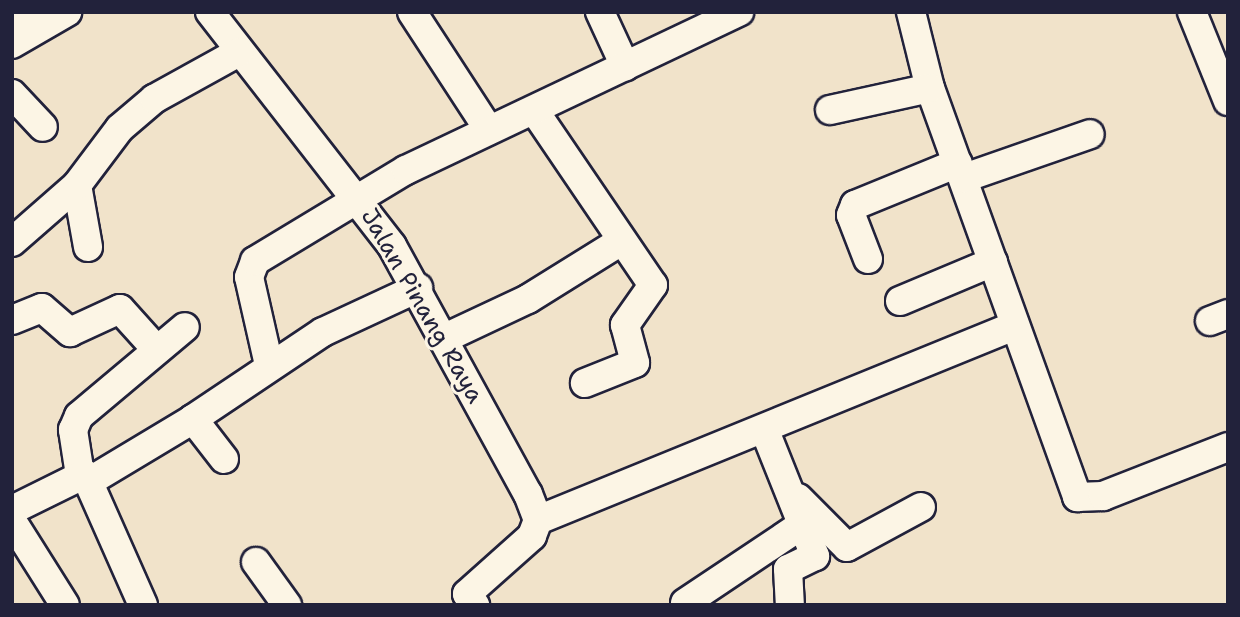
<!DOCTYPE html>
<style>
body{margin:0}
#map{position:relative;width:1240px;height:617px;overflow:hidden;background:#f1e3ca;font-family:"Shantell Sans",sans-serif}
div>[style]{position:absolute}
.roads{filter:drop-shadow(2px 0 #22223b) drop-shadow(-2px 0 #22223b) drop-shadow(0 2px #22223b) drop-shadow(0 -2px #22223b)}
.minor>*{height:28px;margin:-14px;padding:0 14px;transform-origin:14px;border-radius:14px;background:#fcf5e5}
span{translate:-50% -50%;white-space:nowrap;text-align:center;line-height:1.15;-webkit-text-stroke:6px #fcf5e5;paint-order:stroke}
.street-label{font-size:24px;color:#22223b}
.frame{position:absolute;inset:0;border:14px solid #22223b;pointer-events:none}
</style>
<div id="map">
<div class="roads">
<div class="minor">
<i style="left:210px;top:12px;width:296px;rotate:52.1deg"></i>
<i style="left:392px;top:246px;width:283px;rotate:61.3deg"></i>
<i style="left:528px;top:494px;width:28px;rotate:69deg"></i>
<i style="left:538px;top:520px;width:17px;rotate:111deg"></i>
<i style="left:532px;top:536px;width:87px;rotate:138.3deg"></i>
<i style="left:467px;top:594px;width:14px;rotate:54deg"></i>
<i style="left:412px;top:12px;width:141px;rotate:56.9deg"></i>
<i style="left:600px;top:12px;width:60px;rotate:65.2deg"></i>
<i style="left:911px;top:12px;width:78px;rotate:76deg"></i>
<i style="left:930px;top:88px;width:435px;rotate:70.2deg"></i>
<i style="left:1077px;top:497px;width:26px;rotate:-2deg"></i>
<i style="left:1103px;top:496px;width:134px;rotate:-21.4deg"></i>
<i style="left:1192px;top:12px;width:96px;rotate:68deg"></i>
<i style="left:12px;top:42px;width:36px;rotate:-58deg"></i>
<i style="left:12px;top:44px;width:64px;rotate:-30.2deg"></i>
<i style="left:12px;top:94px;width:45px;rotate:46.8deg"></i>
<i style="left:830px;top:110px;width:102px;rotate:-12.4deg"></i>
<i style="left:536px;top:113px;width:208px;rotate:55.8deg"></i>
<i style="left:653px;top:285px;width:49px;rotate:125deg"></i>
<i style="left:625px;top:325px;width:39px;rotate:75deg"></i>
<i style="left:635px;top:363px;width:54px;rotate:158.2deg"></i>
<i style="left:964px;top:178px;width:133px;rotate:-19.2deg"></i>
<i style="left:77px;top:185px;width:63px;rotate:79.9deg"></i>
<i style="left:12px;top:242px;width:86px;rotate:-41.2deg"></i>
<i style="left:77px;top:185px;width:71px;rotate:-53deg"></i>
<i style="left:120px;top:128px;width:45px;rotate:-40.5deg"></i>
<i style="left:154px;top:99px;width:97px;rotate:-28.9deg"></i>
<i style="left:868px;top:259px;width:47px;rotate:-111.1deg"></i>
<i style="left:851px;top:215px;width:11px;rotate:-68deg"></i>
<i style="left:855px;top:205px;width:111px;rotate:-22.2deg"></i>
<i style="left:900px;top:301px;width:101px;rotate:-22.8deg"></i>
<i style="left:12px;top:320px;width:32px;rotate:-22deg"></i>
<i style="left:42px;top:308px;width:37px;rotate:41deg"></i>
<i style="left:70px;top:332px;width:55px;rotate:-24.7deg"></i>
<i style="left:120px;top:309px;width:55px;rotate:47.9deg"></i>
<i style="left:1210px;top:321px;width:19px;rotate:-21deg"></i>
<i style="left:445px;top:338px;width:92px;rotate:-25.2deg"></i>
<i style="left:528px;top:299px;width:110px;rotate:-31.9deg"></i>
<i style="left:269px;top:365px;width:90px;rotate:-102.8deg"></i>
<i style="left:249px;top:277px;width:17px;rotate:-69deg"></i>
<i style="left:255px;top:261px;width:176px;rotate:-31.1deg"></i>
<i style="left:406px;top:170px;width:369px;rotate:-25.4deg"></i>
<i style="left:765px;top:431px;width:135px;rotate:68.2deg"></i>
<i style="left:815px;top:556px;width:30px;rotate:154deg"></i>
<i style="left:788px;top:569px;width:36px;rotate:87deg"></i>
<i style="left:224px;top:459px;width:51px;rotate:-127.8deg"></i>
<i style="left:193px;top:419px;width:156px;rotate:-33.8deg"></i>
<i style="left:323px;top:332px;width:105px;rotate:-24.9deg"></i>
<i style="left:80px;top:475px;width:46px;rotate:-98.8deg"></i>
<i style="left:73px;top:430px;width:15px;rotate:-67deg"></i>
<i style="left:79px;top:416px;width:138px;rotate:-40deg"></i>
<i style="left:90px;top:481px;width:120px;rotate:-31deg"></i>
<i style="left:798px;top:498px;width:69px;rotate:45deg"></i>
<i style="left:847px;top:547px;width:84px;rotate:-28.4deg"></i>
<i style="left:12px;top:510px;width:81px;rotate:-26.3deg"></i>
<i style="left:85px;top:474px;width:143px;rotate:66.1deg"></i>
<i style="left:538px;top:520px;width:514px;rotate:-22.17deg"></i>
<i style="left:12px;top:521px;width:99px;rotate:57.8deg"></i>
<i style="left:256px;top:562px;width:53px;rotate:54.2deg"></i>
<i style="left:685px;top:603px;width:142px;rotate:-33.8deg"></i>
</div>
</div>
<div class="street-label">
<span style="left:422px;top:306px;rotate:60deg">Jalan Pinang Raya</span>
</div>
<div class="frame"></div>
</div>
